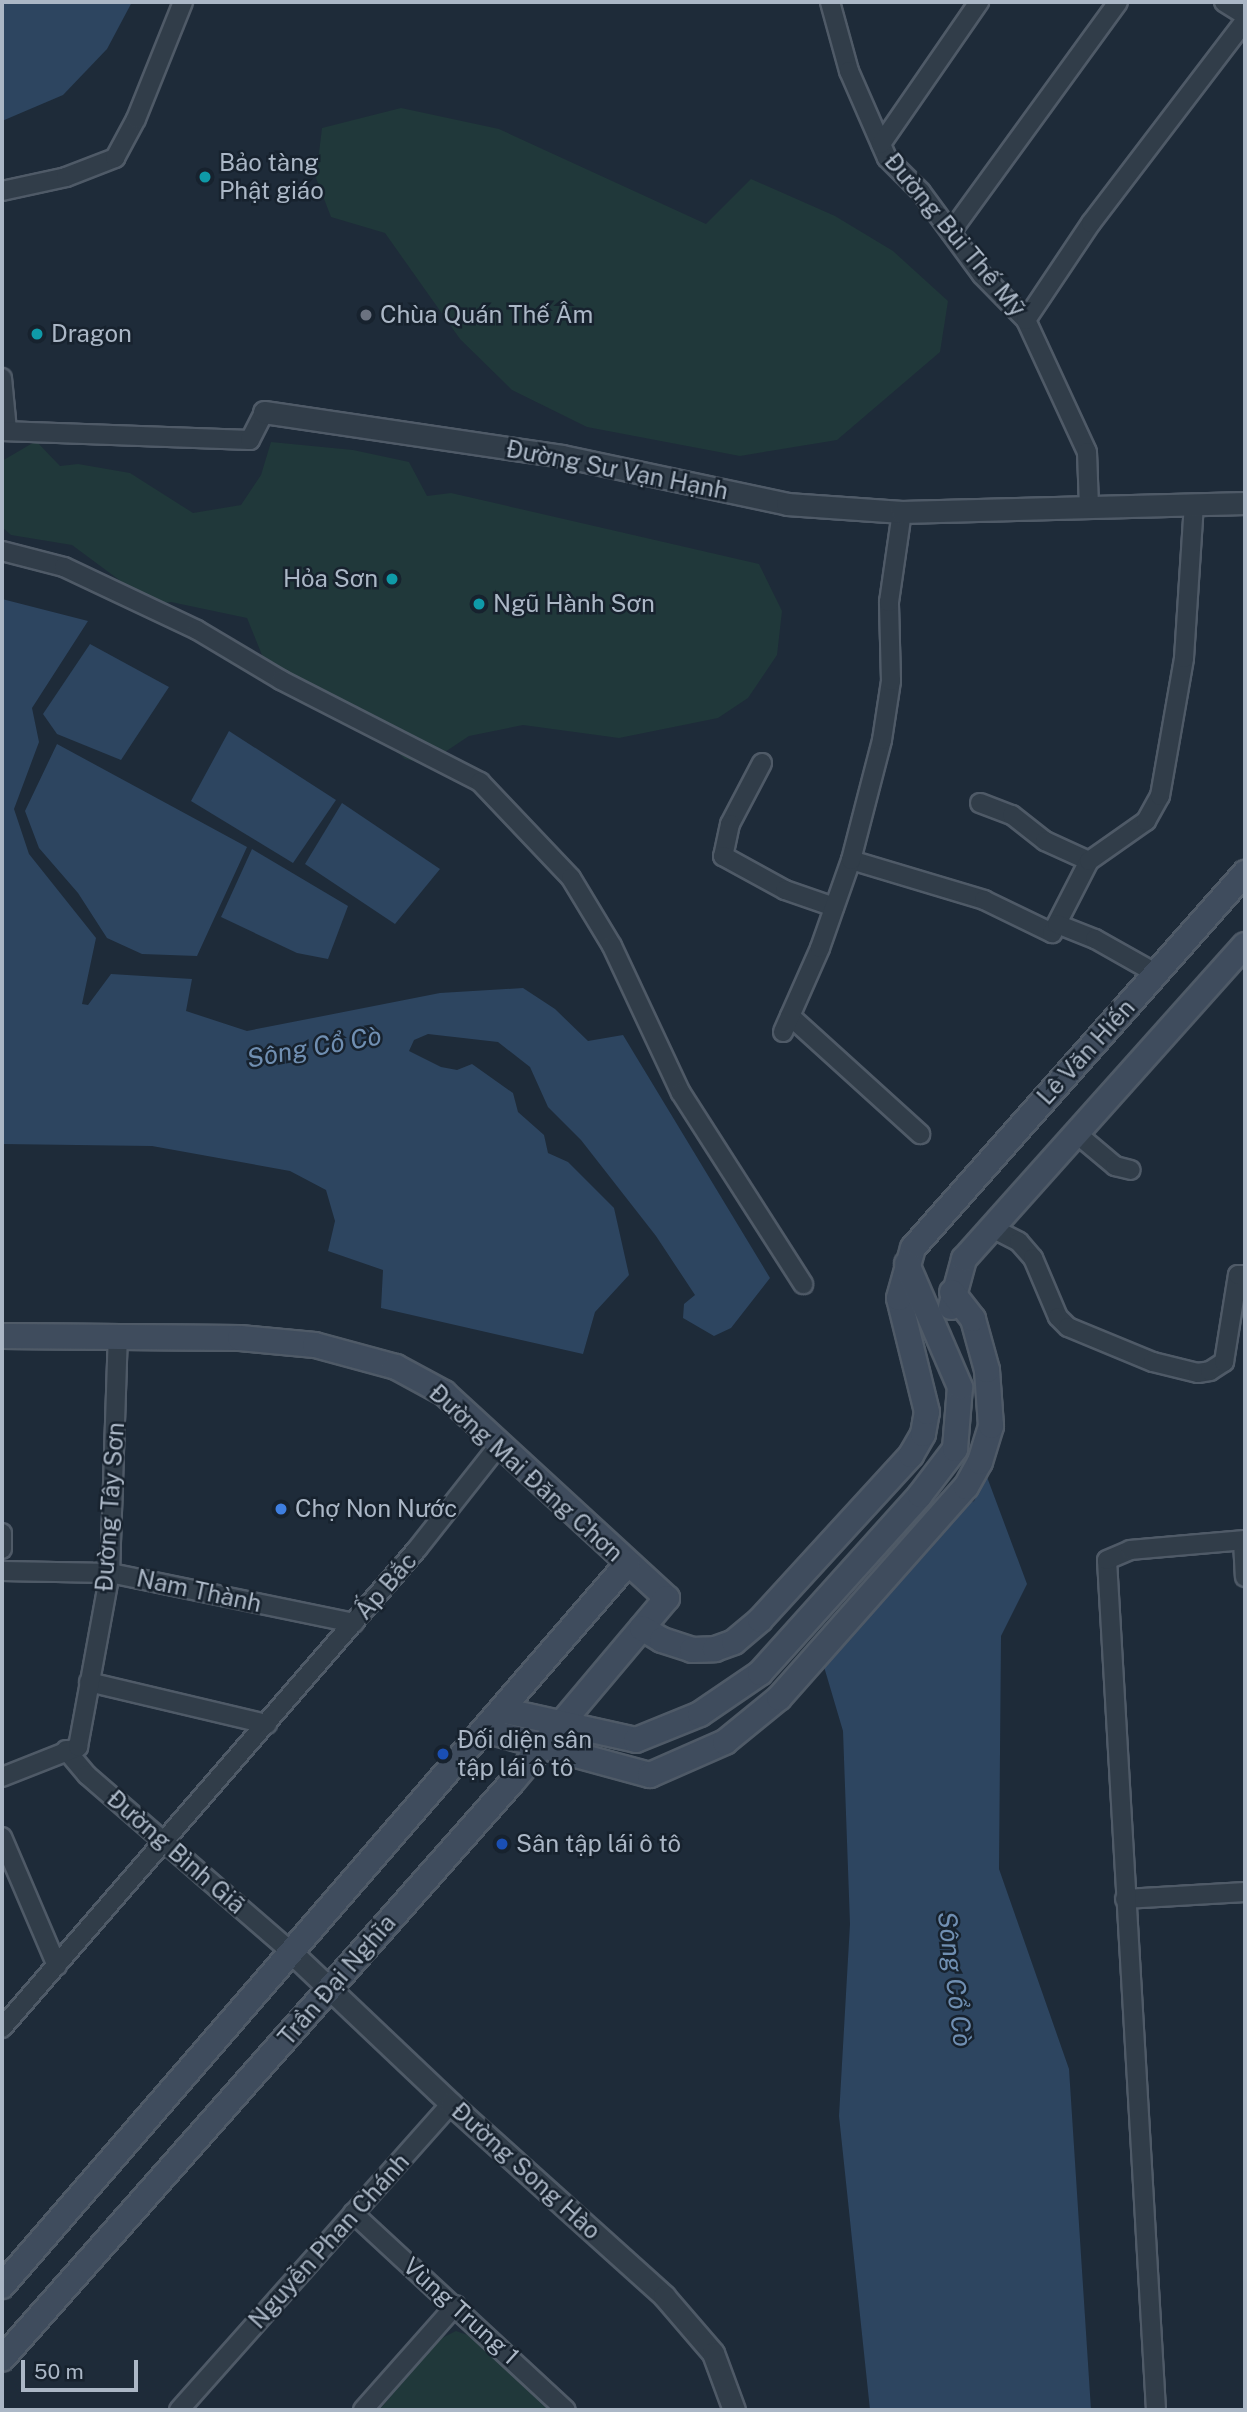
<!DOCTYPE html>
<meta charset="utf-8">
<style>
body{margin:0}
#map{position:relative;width:1247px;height:2412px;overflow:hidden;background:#1e2b39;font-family:"Public Sans",sans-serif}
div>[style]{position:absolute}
.green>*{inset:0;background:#20383a}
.water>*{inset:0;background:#2d4560}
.roads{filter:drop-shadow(2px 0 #4f5a67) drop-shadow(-2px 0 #4f5a67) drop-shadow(0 2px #4f5a67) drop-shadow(0 -2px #4f5a67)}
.minor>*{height:18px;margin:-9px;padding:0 9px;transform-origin:9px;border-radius:9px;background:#313d49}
.tertiary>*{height:21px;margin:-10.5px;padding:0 10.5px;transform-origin:10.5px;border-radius:10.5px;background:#313d49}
.secondary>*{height:24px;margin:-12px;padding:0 12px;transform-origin:12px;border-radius:12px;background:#3f4c5d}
.dots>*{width:19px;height:19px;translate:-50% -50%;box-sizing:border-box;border:4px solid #17222e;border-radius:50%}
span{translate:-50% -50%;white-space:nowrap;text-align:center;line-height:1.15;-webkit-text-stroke:5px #17222e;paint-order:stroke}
.poi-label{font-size:24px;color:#abb7c6}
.left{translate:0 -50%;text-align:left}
.right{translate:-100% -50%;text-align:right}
.street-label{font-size:24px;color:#abb7c6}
.water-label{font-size:26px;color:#708fb2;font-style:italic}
.frame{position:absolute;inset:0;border:4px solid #abb7c6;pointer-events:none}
.scale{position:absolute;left:21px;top:2360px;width:117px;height:32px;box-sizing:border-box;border:4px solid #abb7c6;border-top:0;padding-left:9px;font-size:21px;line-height:24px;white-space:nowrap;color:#abb7c6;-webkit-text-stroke:5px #17222e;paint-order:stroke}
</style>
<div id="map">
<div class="green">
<i style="clip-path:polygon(401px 108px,499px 129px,706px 224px,751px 179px,835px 216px,893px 251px,948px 301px,940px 352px,837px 440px,740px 456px,587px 427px,512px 390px,460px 339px,385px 233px,331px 217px,316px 178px,322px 128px)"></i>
<i style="clip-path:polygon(36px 441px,60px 466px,78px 464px,130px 473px,193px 513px,241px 505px,261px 475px,271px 442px,353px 450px,409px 462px,427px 496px,451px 493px,759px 564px,782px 611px,777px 655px,748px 698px,718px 718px,619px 738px,523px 725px,469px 736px,427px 764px,405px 759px,354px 714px,264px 660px,247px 618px,171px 602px,153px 605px,72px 545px,11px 535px,2px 527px,2px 461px)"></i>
<i style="clip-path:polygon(456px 2331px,476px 2338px,554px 2410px,379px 2410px,440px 2339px)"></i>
</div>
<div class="water">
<i style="clip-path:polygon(2px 2px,132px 2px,107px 49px,63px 95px,2px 121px)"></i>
<i style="clip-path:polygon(2px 599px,88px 621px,32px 708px,39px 742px,14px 809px,29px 854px,96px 938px,82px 1004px,88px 1005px,111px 974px,192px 979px,186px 1011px,247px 1031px,440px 993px,523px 988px,555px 1009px,588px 1041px,623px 1035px,770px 1278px,731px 1328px,714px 1336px,683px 1318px,684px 1304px,695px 1295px,656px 1236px,581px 1140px,548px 1107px,530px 1067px,498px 1042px,428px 1034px,414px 1040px,409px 1051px,441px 1067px,457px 1070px,472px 1064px,513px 1093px,518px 1112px,544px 1135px,548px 1153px,568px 1162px,614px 1208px,629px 1275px,595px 1312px,583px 1354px,381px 1308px,383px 1270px,328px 1251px,335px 1221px,326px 1190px,290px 1171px,152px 1146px,2px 1144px)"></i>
<i style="clip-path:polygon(90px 644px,169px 687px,121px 760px,57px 734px,43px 714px)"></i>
<i style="clip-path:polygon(229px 731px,336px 800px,293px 863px,191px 801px)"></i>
<i style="clip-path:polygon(57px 744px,247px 847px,197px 956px,142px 954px,107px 938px,78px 893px,39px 848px,25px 811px)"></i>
<i style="clip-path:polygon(342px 803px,440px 869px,395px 924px,305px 864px)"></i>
<i style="clip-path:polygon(252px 849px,348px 906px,328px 959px,297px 953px,221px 917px)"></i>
<i style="clip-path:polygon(987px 1477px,1027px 1584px,1001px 1636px,999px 1869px,1069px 2069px,1091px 2410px,870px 2410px,839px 2116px,850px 1924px,843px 1731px,822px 1660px,953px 1513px,974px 1501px)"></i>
</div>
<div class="roads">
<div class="minor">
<i style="left:830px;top:2px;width:72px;rotate:74.6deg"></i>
<i style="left:849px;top:71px;width:95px;rotate:66.4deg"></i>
<i style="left:887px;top:158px;width:48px;rotate:45deg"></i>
<i style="left:921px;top:192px;width:103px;rotate:53.7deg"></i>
<i style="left:982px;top:275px;width:63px;rotate:45.6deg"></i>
<i style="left:1026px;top:320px;width:145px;rotate:65.2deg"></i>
<i style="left:1087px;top:452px;width:55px;rotate:87.9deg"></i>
<i style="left:1224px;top:2px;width:25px;rotate:32deg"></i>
<i style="left:881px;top:144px;width:173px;rotate:-55.4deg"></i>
<i style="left:2px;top:191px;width:66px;rotate:-12.3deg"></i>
<i style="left:66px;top:177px;width:53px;rotate:-21.2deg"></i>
<i style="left:115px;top:158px;width:44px;rotate:-61.7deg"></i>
<i style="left:136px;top:119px;width:126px;rotate:-68.1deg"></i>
<i style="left:951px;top:232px;width:284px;rotate:-54deg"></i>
<i style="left:1026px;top:320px;width:117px;rotate:-56.2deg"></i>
<i style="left:1091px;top:223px;width:254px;rotate:-52.7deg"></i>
<i style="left:2px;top:378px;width:52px;rotate:84.5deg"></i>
<i style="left:2px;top:431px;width:248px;rotate:2.1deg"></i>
<i style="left:250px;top:440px;width:31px;rotate:-63deg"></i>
<i style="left:2px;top:551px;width:64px;rotate:14.5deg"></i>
<i style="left:64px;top:567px;width:147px;rotate:25.3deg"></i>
<i style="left:197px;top:630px;width:98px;rotate:30.8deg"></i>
<i style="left:281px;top:680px;width:224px;rotate:27.1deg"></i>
<i style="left:480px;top:782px;width:132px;rotate:46.5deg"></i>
<i style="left:571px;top:878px;width:79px;rotate:58.9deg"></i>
<i style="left:612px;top:946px;width:162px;rotate:64.9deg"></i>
<i style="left:681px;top:1093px;width:227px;rotate:57.4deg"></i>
<i style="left:762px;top:763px;width:69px;rotate:117.7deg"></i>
<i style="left:730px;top:824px;width:33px;rotate:102deg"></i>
<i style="left:723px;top:856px;width:71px;rotate:28.7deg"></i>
<i style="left:785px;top:890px;width:52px;rotate:19.1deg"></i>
<i style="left:980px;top:803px;width:34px;rotate:21deg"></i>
<i style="left:1012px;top:815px;width:42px;rotate:38.2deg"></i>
<i style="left:1045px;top:841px;width:48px;rotate:24.4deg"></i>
<i style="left:851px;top:860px;width:139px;rotate:16.7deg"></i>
<i style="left:984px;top:900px;width:76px;rotate:25.9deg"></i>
<i style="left:1052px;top:933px;width:81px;rotate:-62.8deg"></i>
<i style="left:1089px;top:861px;width:70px;rotate:-35.1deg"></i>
<i style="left:1146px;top:821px;width:29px;rotate:-61deg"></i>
<i style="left:1160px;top:796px;width:140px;rotate:-80.1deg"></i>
<i style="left:1184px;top:658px;width:153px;rotate:-86.3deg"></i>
<i style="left:1057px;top:924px;width:41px;rotate:21.5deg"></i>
<i style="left:1095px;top:939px;width:71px;rotate:29.4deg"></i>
<i style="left:790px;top:1016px;width:176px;rotate:42.2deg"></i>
<i style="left:783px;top:1032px;width:92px;rotate:-66.2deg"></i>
<i style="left:820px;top:948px;width:93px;rotate:-70.6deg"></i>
<i style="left:851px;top:860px;width:124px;rotate:-75.5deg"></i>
<i style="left:882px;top:740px;width:60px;rotate:-81.3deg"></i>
<i style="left:891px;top:681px;width:79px;rotate:-91.5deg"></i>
<i style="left:889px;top:602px;width:91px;rotate:-81.8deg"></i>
<i style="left:1077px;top:1134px;width:50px;rotate:40.1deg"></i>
<i style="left:1115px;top:1166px;width:16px;rotate:14deg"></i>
<i style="left:992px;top:1228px;width:30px;rotate:27deg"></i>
<i style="left:1019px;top:1242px;width:21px;rotate:49deg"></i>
<i style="left:1033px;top:1258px;width:64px;rotate:67deg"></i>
<i style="left:1058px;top:1317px;width:14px;rotate:45deg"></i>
<i style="left:1068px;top:1327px;width:92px;rotate:22.4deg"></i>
<i style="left:1153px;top:1362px;width:46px;rotate:13.7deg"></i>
<i style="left:1198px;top:1373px;width:12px;rotate:-9deg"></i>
<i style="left:1210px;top:1371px;width:17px;rotate:-33deg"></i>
<i style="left:1224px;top:1362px;width:88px;rotate:-80.9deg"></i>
<i style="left:1238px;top:1275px;width:7px"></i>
<i style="left:2px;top:1533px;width:16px;rotate:90deg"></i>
<i style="left:1243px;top:1541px;width:36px;rotate:87deg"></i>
<i style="left:2px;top:1571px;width:108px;rotate:1.1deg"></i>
<i style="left:110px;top:1573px;width:249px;rotate:11.6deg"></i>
<i style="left:89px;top:1682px;width:183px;rotate:13.3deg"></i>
<i style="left:66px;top:1750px;width:33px;rotate:50deg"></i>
<i style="left:87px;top:1775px;width:269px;rotate:40.9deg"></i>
<i style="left:2px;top:1777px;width:82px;rotate:-21.5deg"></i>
<i style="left:78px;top:1747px;width:177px;rotate:-79.6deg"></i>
<i style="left:110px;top:1573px;width:235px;rotate:-88.1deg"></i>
<i style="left:2px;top:1837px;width:140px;rotate:66.9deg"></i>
<i style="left:1125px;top:1899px;width:120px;rotate:-3.3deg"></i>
<i style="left:2px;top:2028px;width:634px;rotate:-49.09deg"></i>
<i style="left:417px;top:1549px;width:134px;rotate:-51.7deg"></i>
<i style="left:353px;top:2213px;width:290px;rotate:42.8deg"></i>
<i style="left:179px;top:2410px;width:409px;rotate:-48.4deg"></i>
<i style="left:363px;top:2410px;width:140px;rotate:-48.5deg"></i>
<i style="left:1156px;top:2410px;width:851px;rotate:-93.3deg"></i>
<i style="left:1107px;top:1560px;width:25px;rotate:-23deg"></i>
<i style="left:1130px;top:1550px;width:115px;rotate:-5deg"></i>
</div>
<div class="tertiary">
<i style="left:264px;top:412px;width:301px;rotate:8.4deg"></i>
<i style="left:562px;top:456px;width:230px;rotate:12deg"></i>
<i style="left:787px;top:504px;width:115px;rotate:4deg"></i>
<i style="left:902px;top:512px;width:343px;rotate:-1.5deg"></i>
<i style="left:290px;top:1951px;width:222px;rotate:43.5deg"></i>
<i style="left:451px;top:2104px;width:287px;rotate:42deg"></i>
<i style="left:664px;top:2296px;width:75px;rotate:49.3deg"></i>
<i style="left:713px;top:2353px;width:61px;rotate:69.8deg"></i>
</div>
<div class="secondary">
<i style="left:951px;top:1307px;width:50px;rotate:-74.8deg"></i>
<i style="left:964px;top:1259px;width:421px;rotate:-48.2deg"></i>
<i style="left:2px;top:1336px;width:238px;rotate:0.5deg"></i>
<i style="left:240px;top:1338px;width:75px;rotate:5.3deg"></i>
<i style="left:315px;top:1345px;width:84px;rotate:15.2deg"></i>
<i style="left:396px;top:1367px;width:55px;rotate:28.4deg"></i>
<i style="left:444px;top:1393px;width:303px;rotate:42.6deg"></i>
<i style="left:667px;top:1598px;width:239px;rotate:130.1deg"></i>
<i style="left:513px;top:1781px;width:771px;rotate:131.48deg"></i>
<i style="left:642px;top:1628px;width:23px;rotate:31deg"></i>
<i style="left:662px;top:1640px;width:32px;rotate:18deg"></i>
<i style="left:692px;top:1650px;width:23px;rotate:-2deg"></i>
<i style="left:715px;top:1649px;width:20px;rotate:-20deg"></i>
<i style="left:734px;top:1642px;width:34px;rotate:-40deg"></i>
<i style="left:760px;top:1620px;width:224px;rotate:-47.5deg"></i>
<i style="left:911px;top:1455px;width:24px;rotate:-60deg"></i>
<i style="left:923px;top:1434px;width:22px;rotate:-80deg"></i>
<i style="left:927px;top:1412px;width:117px;rotate:-103.8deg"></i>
<i style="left:899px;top:1298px;width:52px;rotate:-74.4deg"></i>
<i style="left:913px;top:1248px;width:501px;rotate:-48.48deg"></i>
<i style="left:501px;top:1710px;width:138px;rotate:12.5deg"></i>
<i style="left:636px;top:1740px;width:69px;rotate:-22.1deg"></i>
<i style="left:700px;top:1714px;width:73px;rotate:-34.3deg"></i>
<i style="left:760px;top:1673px;width:239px;rotate:-48deg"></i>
<i style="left:920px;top:1495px;width:58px;rotate:-52.7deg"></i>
<i style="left:955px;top:1449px;width:62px;rotate:-85.4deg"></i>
<i style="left:960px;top:1387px;width:134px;rotate:-113.3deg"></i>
<i style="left:484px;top:1730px;width:172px;rotate:15.2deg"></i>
<i style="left:650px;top:1775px;width:82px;rotate:-23.7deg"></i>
<i style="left:725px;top:1742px;width:70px;rotate:-39.2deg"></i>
<i style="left:779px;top:1698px;width:282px;rotate:-48.5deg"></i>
<i style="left:966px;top:1487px;width:29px;rotate:-61deg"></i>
<i style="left:980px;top:1462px;width:38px;rotate:-73deg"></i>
<i style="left:991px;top:1426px;width:56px;rotate:-94.1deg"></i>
<i style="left:987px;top:1370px;width:53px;rotate:-105.4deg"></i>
<i style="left:973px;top:1319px;width:34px;rotate:-128deg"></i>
<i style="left:2px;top:2286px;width:956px;rotate:-49.11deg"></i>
</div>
</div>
<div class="dots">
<i style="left:205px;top:177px;background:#0f9aa8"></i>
<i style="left:366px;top:315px;background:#6b7280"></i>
<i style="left:37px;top:334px;background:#0f9aa8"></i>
<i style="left:392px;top:579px;background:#0f9aa8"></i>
<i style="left:479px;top:604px;background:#0f9aa8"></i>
<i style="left:281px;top:1509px;background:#3f7fe0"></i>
<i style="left:443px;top:1754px;background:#1a4fb4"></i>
<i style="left:502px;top:1844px;background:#1a4fb4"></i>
</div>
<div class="poi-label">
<span class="left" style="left:219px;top:177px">Bảo tàng<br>Phật giáo</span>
<span class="left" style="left:380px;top:315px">Chùa Quán Thế Âm</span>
<span class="left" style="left:51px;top:334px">Dragon</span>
<span class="right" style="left:378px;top:579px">Hỏa Sơn</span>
<span class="left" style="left:493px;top:604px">Ngũ Hành Sơn</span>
<span class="left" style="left:295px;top:1509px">Chợ Non Nước</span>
<span class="left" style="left:457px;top:1754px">Đối diện sân<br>tập lái ô tô</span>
<span class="left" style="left:516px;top:1844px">Sân tập lái ô tô</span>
</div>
<div class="street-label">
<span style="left:955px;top:235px;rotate:50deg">Đường Bùi Thế Mỹ</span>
<span style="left:617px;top:470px;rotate:11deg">Đường Sư Vạn Hạnh</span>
<span style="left:1086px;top:1052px;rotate:-48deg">Lê Văn Hiến</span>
<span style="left:526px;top:1473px;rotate:42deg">Đường Mai Đăng Chơn</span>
<span style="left:110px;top:1507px;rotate:-86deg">Đường Tây Sơn</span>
<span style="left:386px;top:1586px;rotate:-49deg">Ấp Bắc</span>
<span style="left:199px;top:1591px;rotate:12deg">Nam Thành</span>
<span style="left:176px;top:1852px;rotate:41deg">Đường Bình Giã</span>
<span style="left:337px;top:1980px;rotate:-49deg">Trần Đại Nghĩa</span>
<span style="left:526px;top:2171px;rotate:42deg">Đường Song Hào</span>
<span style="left:329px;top:2241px;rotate:-48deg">Nguyễn Phan Chánh</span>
<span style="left:461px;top:2311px;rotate:42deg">Vùng Trung 1</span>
</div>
<div class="water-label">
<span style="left:314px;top:1047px;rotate:-10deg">Sông Cổ Cò</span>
<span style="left:955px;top:1979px;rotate:83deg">Sông Cổ Cò</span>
</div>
<div class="frame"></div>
<div class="scale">50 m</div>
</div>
